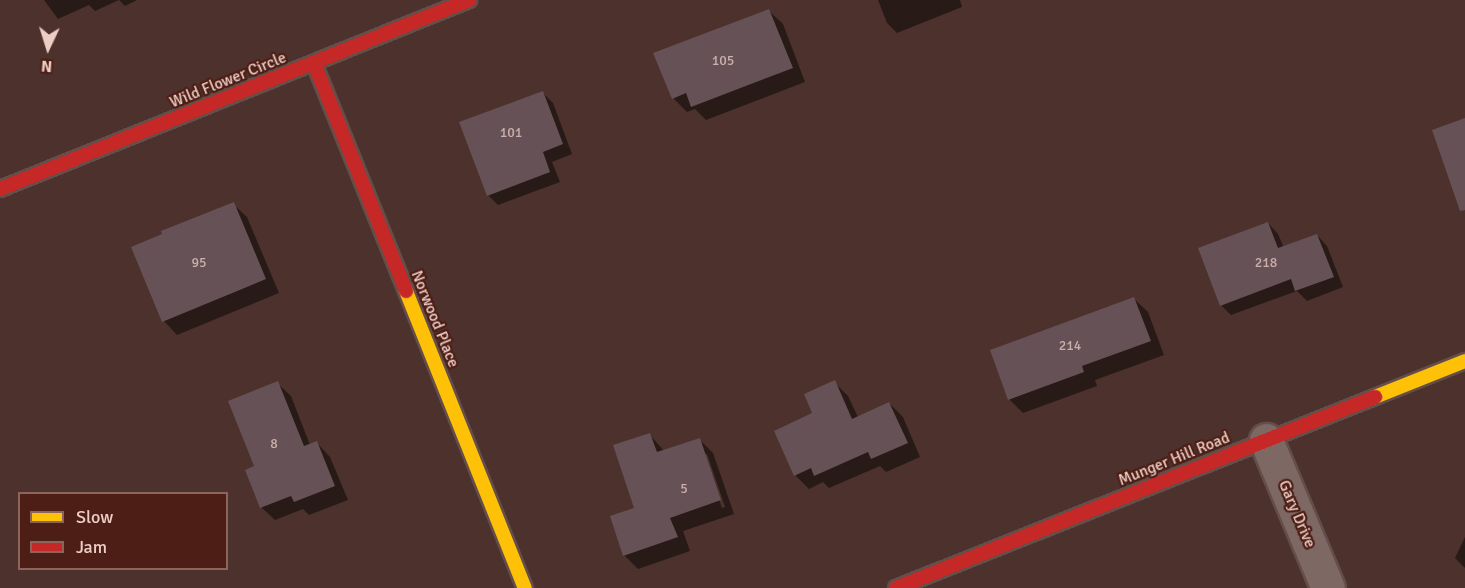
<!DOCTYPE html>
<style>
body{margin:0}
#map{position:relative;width:1465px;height:588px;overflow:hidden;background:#4c312c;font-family:Signika,sans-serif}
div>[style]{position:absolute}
.shadow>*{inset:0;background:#0007}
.building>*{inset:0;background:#665256}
.roads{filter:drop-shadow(2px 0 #644e49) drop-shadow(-2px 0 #644e49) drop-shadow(0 2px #644e49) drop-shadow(0 -2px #644e49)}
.street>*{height:33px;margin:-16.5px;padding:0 16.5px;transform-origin:16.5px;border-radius:16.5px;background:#7d6863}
.slow>*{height:14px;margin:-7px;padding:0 7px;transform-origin:7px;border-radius:7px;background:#ffc107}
.jam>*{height:14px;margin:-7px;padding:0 7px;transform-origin:7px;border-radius:7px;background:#c62828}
span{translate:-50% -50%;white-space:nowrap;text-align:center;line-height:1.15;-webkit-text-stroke:4.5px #4d1e15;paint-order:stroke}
.number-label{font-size:14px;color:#cbafaa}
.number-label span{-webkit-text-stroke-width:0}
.street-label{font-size:16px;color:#edcec6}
.legend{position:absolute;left:18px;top:492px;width:210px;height:78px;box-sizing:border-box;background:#4d1e15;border:2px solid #8d645c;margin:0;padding:8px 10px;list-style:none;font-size:18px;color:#edcec6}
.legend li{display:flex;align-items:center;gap:12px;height:30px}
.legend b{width:30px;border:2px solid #8d645c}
.north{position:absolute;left:18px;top:18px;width:60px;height:60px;-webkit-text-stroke:4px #4d1e15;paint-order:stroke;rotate:184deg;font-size:16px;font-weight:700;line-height:24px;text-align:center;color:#edcec6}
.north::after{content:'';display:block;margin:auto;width:21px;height:27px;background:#edcec6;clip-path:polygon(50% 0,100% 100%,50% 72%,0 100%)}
</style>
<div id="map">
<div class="shadow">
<i style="clip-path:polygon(44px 0,137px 0,125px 6px,119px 0,95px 11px,89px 5px,58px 19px)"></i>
<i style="clip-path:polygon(878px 0,960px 0,962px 7px,897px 33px,887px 23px)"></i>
<i style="clip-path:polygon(769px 11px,783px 24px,805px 82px,706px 120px,695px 109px,687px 112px,673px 98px)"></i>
<i style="clip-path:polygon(543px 93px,553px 103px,572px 154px,552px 162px,560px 182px,498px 205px,488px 195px)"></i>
<i style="clip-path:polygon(233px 204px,247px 217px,279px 293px,177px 335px,164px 321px,133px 248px)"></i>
<i style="clip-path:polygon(1268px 223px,1278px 234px,1284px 248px,1317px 235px,1327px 246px,1343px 287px,1307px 301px,1297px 291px,1231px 315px,1221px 305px)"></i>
<i style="clip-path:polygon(1134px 299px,1148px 312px,1164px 355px,1095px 380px,1097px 386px,1023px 413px,1009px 399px)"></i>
<i style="clip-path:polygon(834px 382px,848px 396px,858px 417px,889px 403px,903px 417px,920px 457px,886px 472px,880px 466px,829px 488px,823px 482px,809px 489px,795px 475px,814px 414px)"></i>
<i style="clip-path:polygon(277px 383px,291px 396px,310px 445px,317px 443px,330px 457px,348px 500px,309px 515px,303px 509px,275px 520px,261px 507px,256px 466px)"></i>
<i style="clip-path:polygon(evenodd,650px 435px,664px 451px,700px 440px,713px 453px,734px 514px,683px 531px,690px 551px,638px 569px,624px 555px,650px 435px,704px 454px,707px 454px,725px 507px,722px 508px,704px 454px)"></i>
<i style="clip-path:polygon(1465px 537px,1465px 568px,1455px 558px)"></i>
</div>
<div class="building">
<i style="clip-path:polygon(769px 9px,793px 68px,691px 107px,686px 93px,672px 99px,653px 53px)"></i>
<i style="clip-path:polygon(543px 91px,563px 144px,543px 152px,550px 172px,487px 196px,459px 122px)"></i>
<i style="clip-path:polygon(1465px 118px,1465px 210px,1460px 211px,1432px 130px)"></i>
<i style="clip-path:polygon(234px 202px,266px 279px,162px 322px,131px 247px,162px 234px,161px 231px)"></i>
<i style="clip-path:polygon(1268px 222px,1278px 248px,1317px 234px,1334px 277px,1295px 291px,1291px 279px,1220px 306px,1198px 248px)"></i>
<i style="clip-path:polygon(1134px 297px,1151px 341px,1082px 366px,1084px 372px,1008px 400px,990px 350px)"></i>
<i style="clip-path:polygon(835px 380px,852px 419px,889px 402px,908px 443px,871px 459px,868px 452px,814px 476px,811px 468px,794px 476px,774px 431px,812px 413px,804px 394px)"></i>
<i style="clip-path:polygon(278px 381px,304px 446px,317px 441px,335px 486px,294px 502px,291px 496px,260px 508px,245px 470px,254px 466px,228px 401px)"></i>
<i style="clip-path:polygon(650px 433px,657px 452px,700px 438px,721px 500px,670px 518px,678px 537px,623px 556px,610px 516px,634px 508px,613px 445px)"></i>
</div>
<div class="roads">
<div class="street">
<i style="left:1266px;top:440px;width:160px;rotate:67.3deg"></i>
</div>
<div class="slow">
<i style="left:406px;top:291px;width:320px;rotate:68.2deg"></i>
<i style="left:1375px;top:397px;width:97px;rotate:-21.8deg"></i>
</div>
<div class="jam">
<i style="left:314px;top:63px;width:246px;rotate:68deg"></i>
<i style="left:0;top:189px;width:506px;rotate:-21.95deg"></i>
<i style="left:896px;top:588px;width:516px;rotate:-21.74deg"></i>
</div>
</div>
<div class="number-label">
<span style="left:723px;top:61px">105</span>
<span style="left:511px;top:133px">101</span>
<span style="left:199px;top:263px">95</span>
<span style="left:1266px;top:263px">218</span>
<span style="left:1070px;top:346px">214</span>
<span style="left:274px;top:444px">8</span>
<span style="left:684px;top:489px">5</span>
</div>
<div class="street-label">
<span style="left:228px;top:80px;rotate:-22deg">Wild Flower Circle</span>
<span style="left:435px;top:319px;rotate:68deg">Norwood Place</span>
<span style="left:1174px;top:459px;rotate:-22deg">Munger Hill Road</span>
<span style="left:1297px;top:514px;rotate:67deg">Gary Drive</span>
</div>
<ul class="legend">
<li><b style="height:8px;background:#ffc107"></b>Slow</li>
<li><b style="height:8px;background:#c62828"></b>Jam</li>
</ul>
<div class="north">N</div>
</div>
